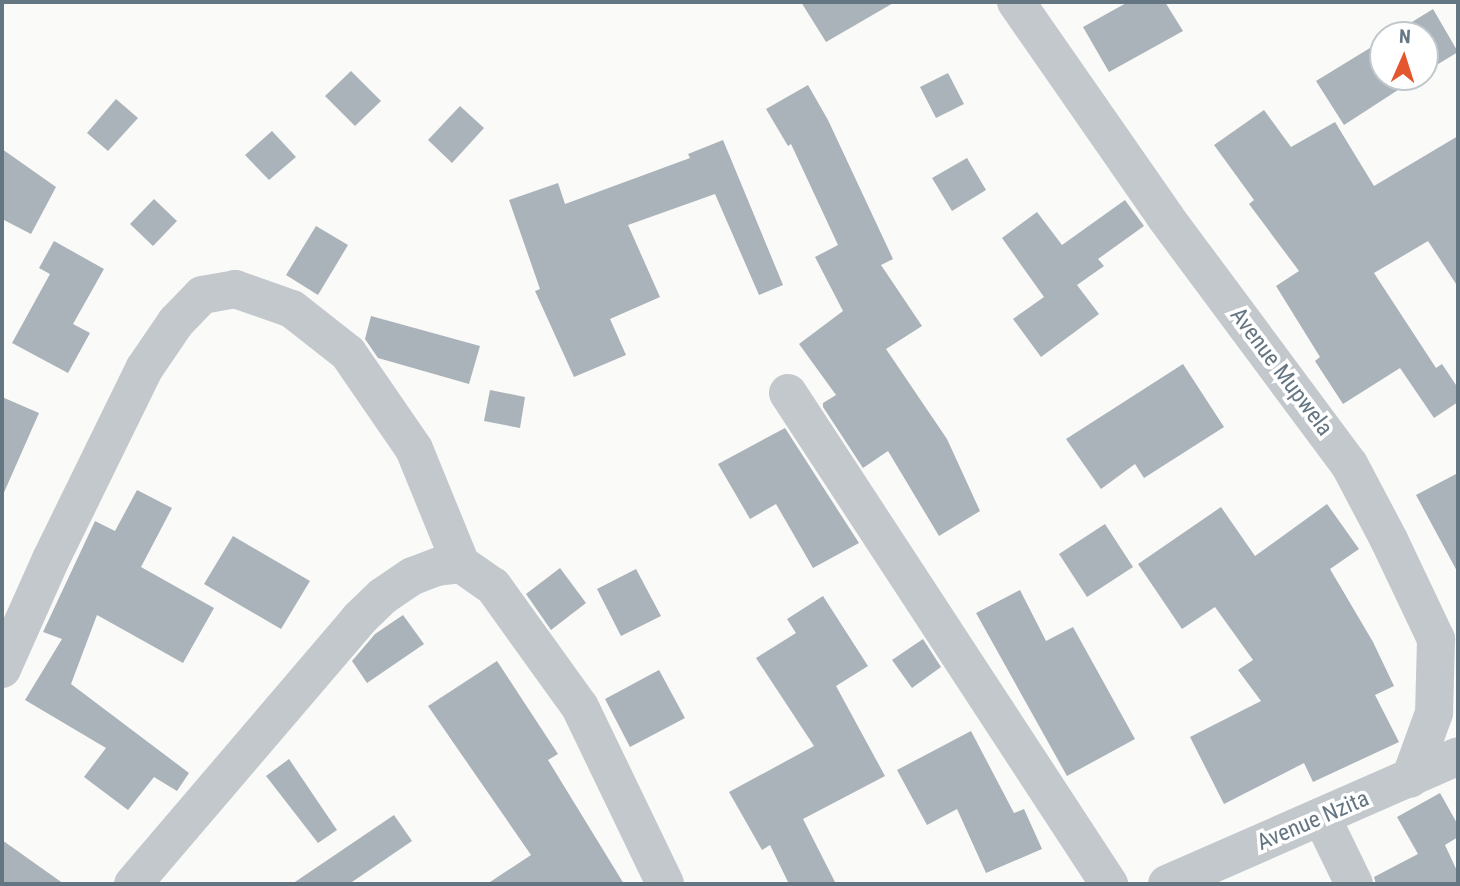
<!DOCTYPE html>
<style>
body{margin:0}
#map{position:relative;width:1460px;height:886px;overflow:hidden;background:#fafaf8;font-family:"Roboto Condensed",sans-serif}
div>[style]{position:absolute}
.building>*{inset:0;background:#aab3b9}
.minor>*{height:38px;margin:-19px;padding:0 19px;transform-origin:19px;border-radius:19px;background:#c3c8cc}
span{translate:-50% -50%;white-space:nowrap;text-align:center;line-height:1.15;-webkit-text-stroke:7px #fff;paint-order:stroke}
.street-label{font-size:23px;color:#657683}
.frame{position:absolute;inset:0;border:4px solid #657683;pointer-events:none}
.north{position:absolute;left:1369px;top:21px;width:70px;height:70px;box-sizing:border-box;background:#fff;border:2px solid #c1c8cd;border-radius:50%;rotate:3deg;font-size:19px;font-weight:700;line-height:28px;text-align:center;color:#657683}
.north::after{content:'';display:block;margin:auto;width:24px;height:32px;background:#e4572e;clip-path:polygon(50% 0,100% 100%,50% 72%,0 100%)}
</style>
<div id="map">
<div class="building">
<i style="clip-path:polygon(801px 2px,895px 2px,826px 42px)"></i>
<i style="clip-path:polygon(1128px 2px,1165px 2px,1183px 31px,1109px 72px,1083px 27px)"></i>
<i style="clip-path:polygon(1433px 9px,1458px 52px,1425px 72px,1425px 35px,1391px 35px)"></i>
<i style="clip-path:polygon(1383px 40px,1383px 77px,1418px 77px,1344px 125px,1316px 81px)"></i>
<i style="clip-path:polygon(351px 71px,381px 101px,355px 126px,325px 96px)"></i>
<i style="clip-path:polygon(948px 73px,964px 104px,936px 118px,920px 87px)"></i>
<i style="clip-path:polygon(808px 85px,828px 120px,893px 259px,881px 265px,922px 326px,886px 349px,947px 439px,980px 511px,939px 536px,888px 451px,863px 468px,823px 407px,823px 403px,836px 395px,799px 344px,843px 311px,815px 257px,838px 245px,791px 144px,788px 146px,766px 109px)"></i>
<i style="clip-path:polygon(116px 99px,138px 118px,108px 151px,87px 133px)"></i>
<i style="clip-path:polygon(460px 106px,484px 128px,452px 163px,428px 140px)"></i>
<i style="clip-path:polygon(1264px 110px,1291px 147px,1335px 122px,1374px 186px,1458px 136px,1458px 287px,1428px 241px,1374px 273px,1436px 368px,1442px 364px,1458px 388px,1458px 402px,1434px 418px,1400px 368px,1343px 404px,1315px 361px,1320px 357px,1276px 286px,1299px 271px,1249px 204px,1254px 200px,1214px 145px)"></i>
<i style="clip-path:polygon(272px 131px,296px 157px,269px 180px,245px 155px)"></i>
<i style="clip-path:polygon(723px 140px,783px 285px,759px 295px,715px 194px,628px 225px,660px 297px,610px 319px,626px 355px,574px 377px,535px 291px,540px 289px,509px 200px,558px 183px,565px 204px,690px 158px,688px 154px)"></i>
<i style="clip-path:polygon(2px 149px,56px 187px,31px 234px,2px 219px)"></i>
<i style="clip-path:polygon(967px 158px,986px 190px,952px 211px,932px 178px)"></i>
<i style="clip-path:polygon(154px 199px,177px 221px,153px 246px,130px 224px)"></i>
<i style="clip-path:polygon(1125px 200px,1144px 226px,1098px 259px,1104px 266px,1077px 285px,1099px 314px,1041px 357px,1013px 319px,1044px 297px,1002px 238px,1037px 212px,1062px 245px)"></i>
<i style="clip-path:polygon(316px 226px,348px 245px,318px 295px,286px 275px)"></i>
<i style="clip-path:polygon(54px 241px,104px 269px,73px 324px,90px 333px,68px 373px,12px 343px,50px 274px,39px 268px)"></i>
<i style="clip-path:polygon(371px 316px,480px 346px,469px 384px,378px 358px,365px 339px)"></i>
<i style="clip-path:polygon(1183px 364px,1224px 427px,1144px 478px,1135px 464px,1101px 489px,1066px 439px)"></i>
<i style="clip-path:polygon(490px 390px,525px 397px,520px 428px,484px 421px)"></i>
<i style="clip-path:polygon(2px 397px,39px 413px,2px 497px)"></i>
<i style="clip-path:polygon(785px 428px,859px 543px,813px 568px,776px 504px,750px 519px,718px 464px)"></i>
<i style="clip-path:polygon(1458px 473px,1458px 573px,1416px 495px)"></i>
<i style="clip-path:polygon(137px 490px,172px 508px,141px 567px,214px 608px,183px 663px,97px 615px,71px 684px,189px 773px,177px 791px,154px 777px,128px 810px,84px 777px,106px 748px,25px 700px,62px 639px,43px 632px,95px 521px,115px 531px)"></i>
<i style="clip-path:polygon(1327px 504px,1359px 549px,1330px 569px,1373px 642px,1394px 686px,1375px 695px,1399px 742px,1313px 782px,1304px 763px,1224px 804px,1190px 737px,1261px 701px,1238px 670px,1253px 660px,1215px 607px,1182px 629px,1138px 564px,1221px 507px,1255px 556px)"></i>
<i style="clip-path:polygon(1105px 524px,1133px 567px,1087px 597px,1059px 554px)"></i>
<i style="clip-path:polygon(233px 536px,310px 581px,281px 629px,204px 584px)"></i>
<i style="clip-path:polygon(560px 568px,586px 603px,551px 630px,526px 594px)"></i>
<i style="clip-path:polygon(636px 569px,661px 616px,621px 636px,597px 589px)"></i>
<i style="clip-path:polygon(1020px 590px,1046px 641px,1073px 627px,1135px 739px,1067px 776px,976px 613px)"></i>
<i style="clip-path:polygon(823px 596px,868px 666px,836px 686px,885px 776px,803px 819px,836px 884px,789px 884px,770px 845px,762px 850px,729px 792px,814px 746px,756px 658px,796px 633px,787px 619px)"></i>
<i style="clip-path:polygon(403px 615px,424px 644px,367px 683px,352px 661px,375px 634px)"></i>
<i style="clip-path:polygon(923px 639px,941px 667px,912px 688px,892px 660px)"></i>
<i style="clip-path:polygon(497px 661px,558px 754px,548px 760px,624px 884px,487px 884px,531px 855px,428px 706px)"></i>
<i style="clip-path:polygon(659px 670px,685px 718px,630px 747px,605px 699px)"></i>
<i style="clip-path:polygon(971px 731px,1014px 813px,1024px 809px,1042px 849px,986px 873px,957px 809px,927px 825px,897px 770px)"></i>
<i style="clip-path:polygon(289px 759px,337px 830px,318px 843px,266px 776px)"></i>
<i style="clip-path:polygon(1440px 793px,1458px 825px,1458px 837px,1445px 845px,1458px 873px,1458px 884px,1376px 884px,1374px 877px,1418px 854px,1397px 817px)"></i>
<i style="clip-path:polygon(394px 815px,412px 841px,349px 884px,292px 884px)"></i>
<i style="clip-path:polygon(2px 840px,64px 884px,2px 884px)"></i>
</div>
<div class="minor">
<i style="left:1016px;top:2px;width:263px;rotate:55.2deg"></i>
<i style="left:1166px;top:218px;width:307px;rotate:53.4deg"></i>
<i style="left:1349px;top:464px;width:86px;rotate:62.2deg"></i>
<i style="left:1389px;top:540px;width:110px;rotate:64.6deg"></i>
<i style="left:1436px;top:639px;width:74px;rotate:91.5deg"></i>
<i style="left:1434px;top:713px;width:70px;rotate:110deg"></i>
<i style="left:788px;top:393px;width:587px;rotate:56.82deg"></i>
<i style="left:2px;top:669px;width:120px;rotate:-66deg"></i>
<i style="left:51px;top:559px;width:212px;rotate:-63.9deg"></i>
<i style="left:144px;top:369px;width:57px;rotate:-55.8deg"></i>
<i style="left:176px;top:322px;width:37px;rotate:-46deg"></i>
<i style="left:202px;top:295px;width:34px;rotate:-10deg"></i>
<i style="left:235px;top:289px;width:60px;rotate:19.3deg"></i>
<i style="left:292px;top:309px;width:71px;rotate:38.2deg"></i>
<i style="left:348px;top:353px;width:116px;rotate:55.5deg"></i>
<i style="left:414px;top:449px;width:124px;rotate:67.8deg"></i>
<i style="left:461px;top:564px;width:39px;rotate:35deg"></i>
<i style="left:493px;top:586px;width:149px;rotate:54.3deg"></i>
<i style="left:580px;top:707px;width:196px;rotate:64.3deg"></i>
<i style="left:1322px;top:818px;width:73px;rotate:64.1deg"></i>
<i style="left:133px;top:884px;width:348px;rotate:-49.5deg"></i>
<i style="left:359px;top:619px;width:33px;rotate:-44deg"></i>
<i style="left:383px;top:596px;width:36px;rotate:-34deg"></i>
<i style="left:413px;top:576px;width:26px;rotate:-21deg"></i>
<i style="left:437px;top:567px;width:24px;rotate:-7deg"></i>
<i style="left:1167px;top:884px;width:318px;rotate:-23.7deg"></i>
</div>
<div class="street-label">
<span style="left:1281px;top:372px;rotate:53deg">Avenue Mupwela</span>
<span style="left:1313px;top:821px;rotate:-23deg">Avenue Nzita</span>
</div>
<div class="frame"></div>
<div class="north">N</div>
</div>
